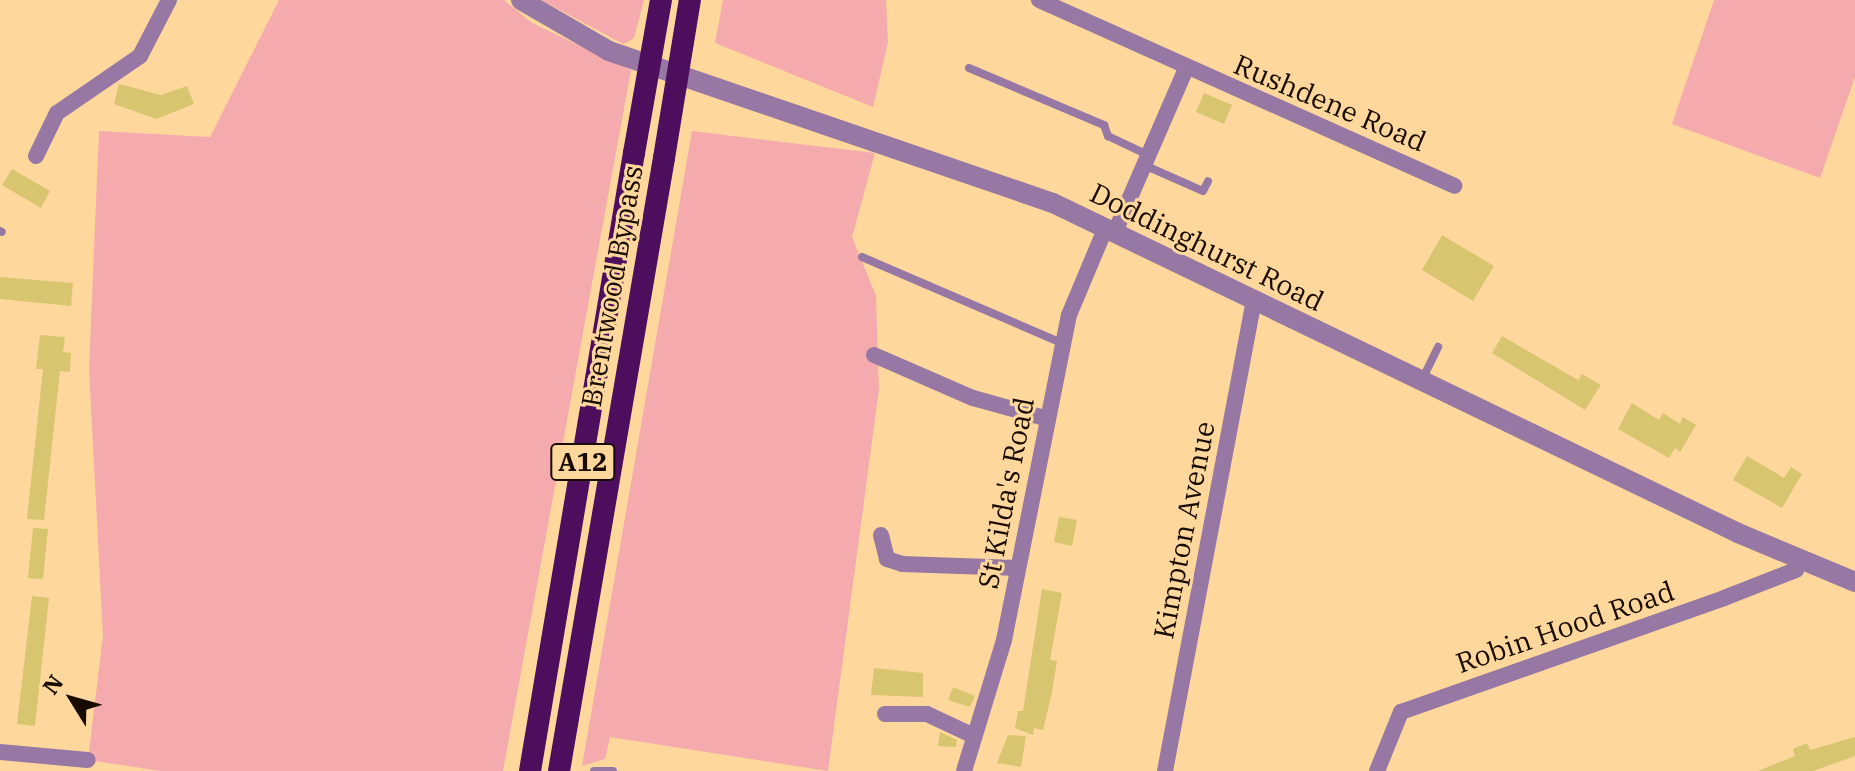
<!DOCTYPE html>
<style>
body{margin:0}
#map{position:relative;width:1855px;height:771px;overflow:hidden;background:#fed79d;font-family:"IBM Plex Serif",serif}
div>[style]{position:absolute}
.green>*{inset:0;background:#f5abad}
.building>*{inset:0;background:#d8c570}
.service>*{height:8px;margin:-4px;padding:0 4px;transform-origin:4px;border-radius:4px;background:#9777a3}
.minor>*{height:16px;margin:-8px;padding:0 8px;transform-origin:8px;border-radius:8px;background:#9777a3}
.tertiary>*{height:20px;margin:-10px;padding:0 10px;transform-origin:10px;border-radius:10px;background:#9777a3}
.trunk>*{height:22px;margin:-11px;padding:0 11px;transform-origin:11px;border-radius:11px;background:#4d0e5e}
.trunk-bridge>*{height:22px;margin:-11px;padding:0 11px;transform-origin:11px;border-radius:11px;background:#4d0e5e}
span{translate:-50% -50%;white-space:nowrap;text-align:center;line-height:1.15;-webkit-text-stroke:6px #fed79d;paint-order:stroke}
.shield-label span{padding:2px 6px;background:#fed79d;border:2px solid;border-radius:6px;-webkit-text-stroke-width:0}
.shield-label{font-size:26px;color:#180b00;font-weight:700}
.street-label{font-size:28px;color:#180b00}
.north{position:absolute;left:32px;top:659px;width:80px;height:80px;-webkit-text-stroke:6px #fed79d;paint-order:stroke;rotate:307deg;font-size:22px;font-weight:700;line-height:32px;text-align:center;color:#180b00}
.north::after{content:'';display:block;margin:auto;width:28px;height:36px;background:#180b00;clip-path:polygon(50% 0,100% 100%,50% 72%,0 100%)}
</style>
<div id="map">
<div class="green">
<i style="clip-path:polygon(279px 0,504px 0,532px 23px,631px 70px,503px 771px,161px 771px,88px 760px,103px 636px,89px 369px,99px 131px,210px 137px)"></i>
<i style="clip-path:polygon(541px 0,644px 0,634px 38px,623px 44px)"></i>
<i style="clip-path:polygon(723px 0,886px 0,888px 42px,873px 107px,715px 43px)"></i>
<i style="clip-path:polygon(1714px 0,1855px 0,1855px 77px,1820px 178px,1672px 124px)"></i>
<i style="clip-path:polygon(692px 131px,875px 153px,852px 237px,876px 296px,879px 389px,828px 771px,610px 737px,605px 759px,582px 766px)"></i>
</div>
<div class="building">
<i style="clip-path:polygon(119px 84px,161px 95px,187px 86px,194px 104px,156px 119px,114px 104px)"></i>
<i style="clip-path:polygon(1204px 93px,1232px 105px,1224px 124px,1196px 112px)"></i>
<i style="clip-path:polygon(12px 169px,50px 191px,41px 208px,2px 185px)"></i>
<i style="clip-path:polygon(1442px 235px,1494px 266px,1473px 301px,1422px 270px)"></i>
<i style="clip-path:polygon(0 277px,73px 283px,71px 306px,0 299px)"></i>
<i style="clip-path:polygon(40px 335px,65px 337px,63px 352px,71px 353px,70px 372px,60px 371px,44px 520px,27px 519px,43px 369px,36px 369px)"></i>
<i style="clip-path:polygon(1502px 336px,1578px 380px,1582px 374px,1601px 385px,1585px 410px,1492px 353px)"></i>
<i style="clip-path:polygon(1632px 403px,1659px 420px,1663px 413px,1680px 424px,1683px 417px,1696px 425px,1680px 452px,1675px 448px,1669px 458px,1618px 429px)"></i>
<i style="clip-path:polygon(1747px 456px,1784px 478px,1791px 467px,1802px 474px,1782px 508px,1733px 480px)"></i>
<i style="clip-path:polygon(1059px 517px,1077px 520px,1072px 546px,1054px 542px)"></i>
<i style="clip-path:polygon(33px 528px,48px 529px,43px 579px,28px 578px)"></i>
<i style="clip-path:polygon(1042px 589px,1062px 593px,1050px 660px,1057px 661px,1052px 692px,1043px 730px,1034px 728px,1033px 735px,1015px 728px,1018px 711px,1023px 711px)"></i>
<i style="clip-path:polygon(32px 596px,49px 598px,35px 726px,17px 724px)"></i>
<i style="clip-path:polygon(874px 668px,923px 673px,923px 697px,871px 695px)"></i>
<i style="clip-path:polygon(953px 687px,975px 696px,970px 707px,948px 700px)"></i>
<i style="clip-path:polygon(940px 732px,957px 740px,956px 747px,938px 746px)"></i>
<i style="clip-path:polygon(1008px 735px,1026px 736px,1021px 767px,997px 763px)"></i>
<i style="clip-path:polygon(1855px 737px,1855px 756px,1813px 771px,1758px 771px,1795px 756px,1793px 749px,1807px 743px,1810px 750px)"></i>
</div>
<div class="service">
<i style="left:969px;top:68px;width:147px;rotate:22.9deg"></i>
<i style="left:1104px;top:125px;width:12px;rotate:70deg"></i>
<i style="left:1108px;top:136px;width:44px;rotate:25.4deg"></i>
<i style="left:1144px;top:165px;width:64px;rotate:23.8deg"></i>
<i style="left:1203px;top:191px;width:11px;rotate:-63deg"></i>
<i style="left:0;top:231px;width:2px;rotate:27deg"></i>
<i style="left:862px;top:257px;width:218px;rotate:23.3deg"></i>
<i style="left:1422px;top:380px;width:37px;rotate:-64deg"></i>
<i style="left:594px;top:771px;width:19px"></i>
</div>
<div class="minor">
<i style="left:1039px;top:0;width:455px;rotate:24.1deg"></i>
<i style="left:36px;top:156px;width:48px;rotate:-64deg"></i>
<i style="left:57px;top:113px;width:101px;rotate:-34.5deg"></i>
<i style="left:140px;top:56px;width:63px;rotate:-62.6deg"></i>
<i style="left:1115px;top:232px;width:178px;rotate:-66.5deg"></i>
<i style="left:874px;top:355px;width:108px;rotate:23.5deg"></i>
<i style="left:973px;top:398px;width:78px;rotate:15.6deg"></i>
<i style="left:881px;top:535px;width:25px;rotate:76deg"></i>
<i style="left:887px;top:559px;width:16px;rotate:18deg"></i>
<i style="left:902px;top:564px;width:116px;rotate:2deg"></i>
<i style="left:885px;top:714px;width:42px"></i>
<i style="left:927px;top:714px;width:50px;rotate:25deg"></i>
<i style="left:0;top:752px;width:88px;rotate:5.2deg"></i>
<i style="left:964px;top:771px;width:137px;rotate:-73deg"></i>
<i style="left:1004px;top:640px;width:331px;rotate:-78.7deg"></i>
<i style="left:1069px;top:315px;width:95px;rotate:-67.2deg"></i>
<i style="left:1165px;top:771px;width:480px;rotate:-79.3deg"></i>
<i style="left:1377px;top:771px;width:64px;rotate:-67.9deg"></i>
<i style="left:1401px;top:712px;width:343px;rotate:-19.4deg"></i>
<i style="left:1724px;top:598px;width:77px;rotate:-21.3deg"></i>
<i style="left:1796px;top:570px;width:11px;rotate:-63deg"></i>
</div>
<div class="tertiary">
<i style="left:521px;top:0;width:102px;rotate:30.1deg"></i>
<i style="left:609px;top:51px;width:469px;rotate:18.9deg"></i>
<i style="left:1053px;top:203px;width:760px;rotate:25.72deg"></i>
<i style="left:1738px;top:533px;width:127px;rotate:22.7deg"></i>
</div>
<div class="trunk">
<i style="left:530px;top:771px;width:627px;rotate:-80.45deg"></i>
<i style="left:559px;top:771px;width:622px;rotate:-80.28deg"></i>
</div>
<div class="trunk-bridge">
<i style="left:634px;top:153px;width:155px;rotate:-80deg"></i>
<i style="left:664px;top:158px;width:160px;rotate:-80.7deg"></i>
</div>
<div class="shield-label">
<span style="left:583px;top:462px">A12</span>
</div>
<div class="street-label">
<span style="left:1330px;top:103px;rotate:23deg">Rushdene Road</span>
<span style="left:1207px;top:247px;rotate:26deg">Doddinghurst Road</span>
<span style="left:612px;top:286px;rotate:-80deg">Brentwood Bypass</span>
<span style="left:1006px;top:493px;rotate:-79deg">St Kilda's Road</span>
<span style="left:1184px;top:530px;rotate:-79deg">Kimpton Avenue</span>
<span style="left:1565px;top:627px;rotate:-19deg">Robin Hood Road</span>
</div>
<div class="north">N</div>
</div>
